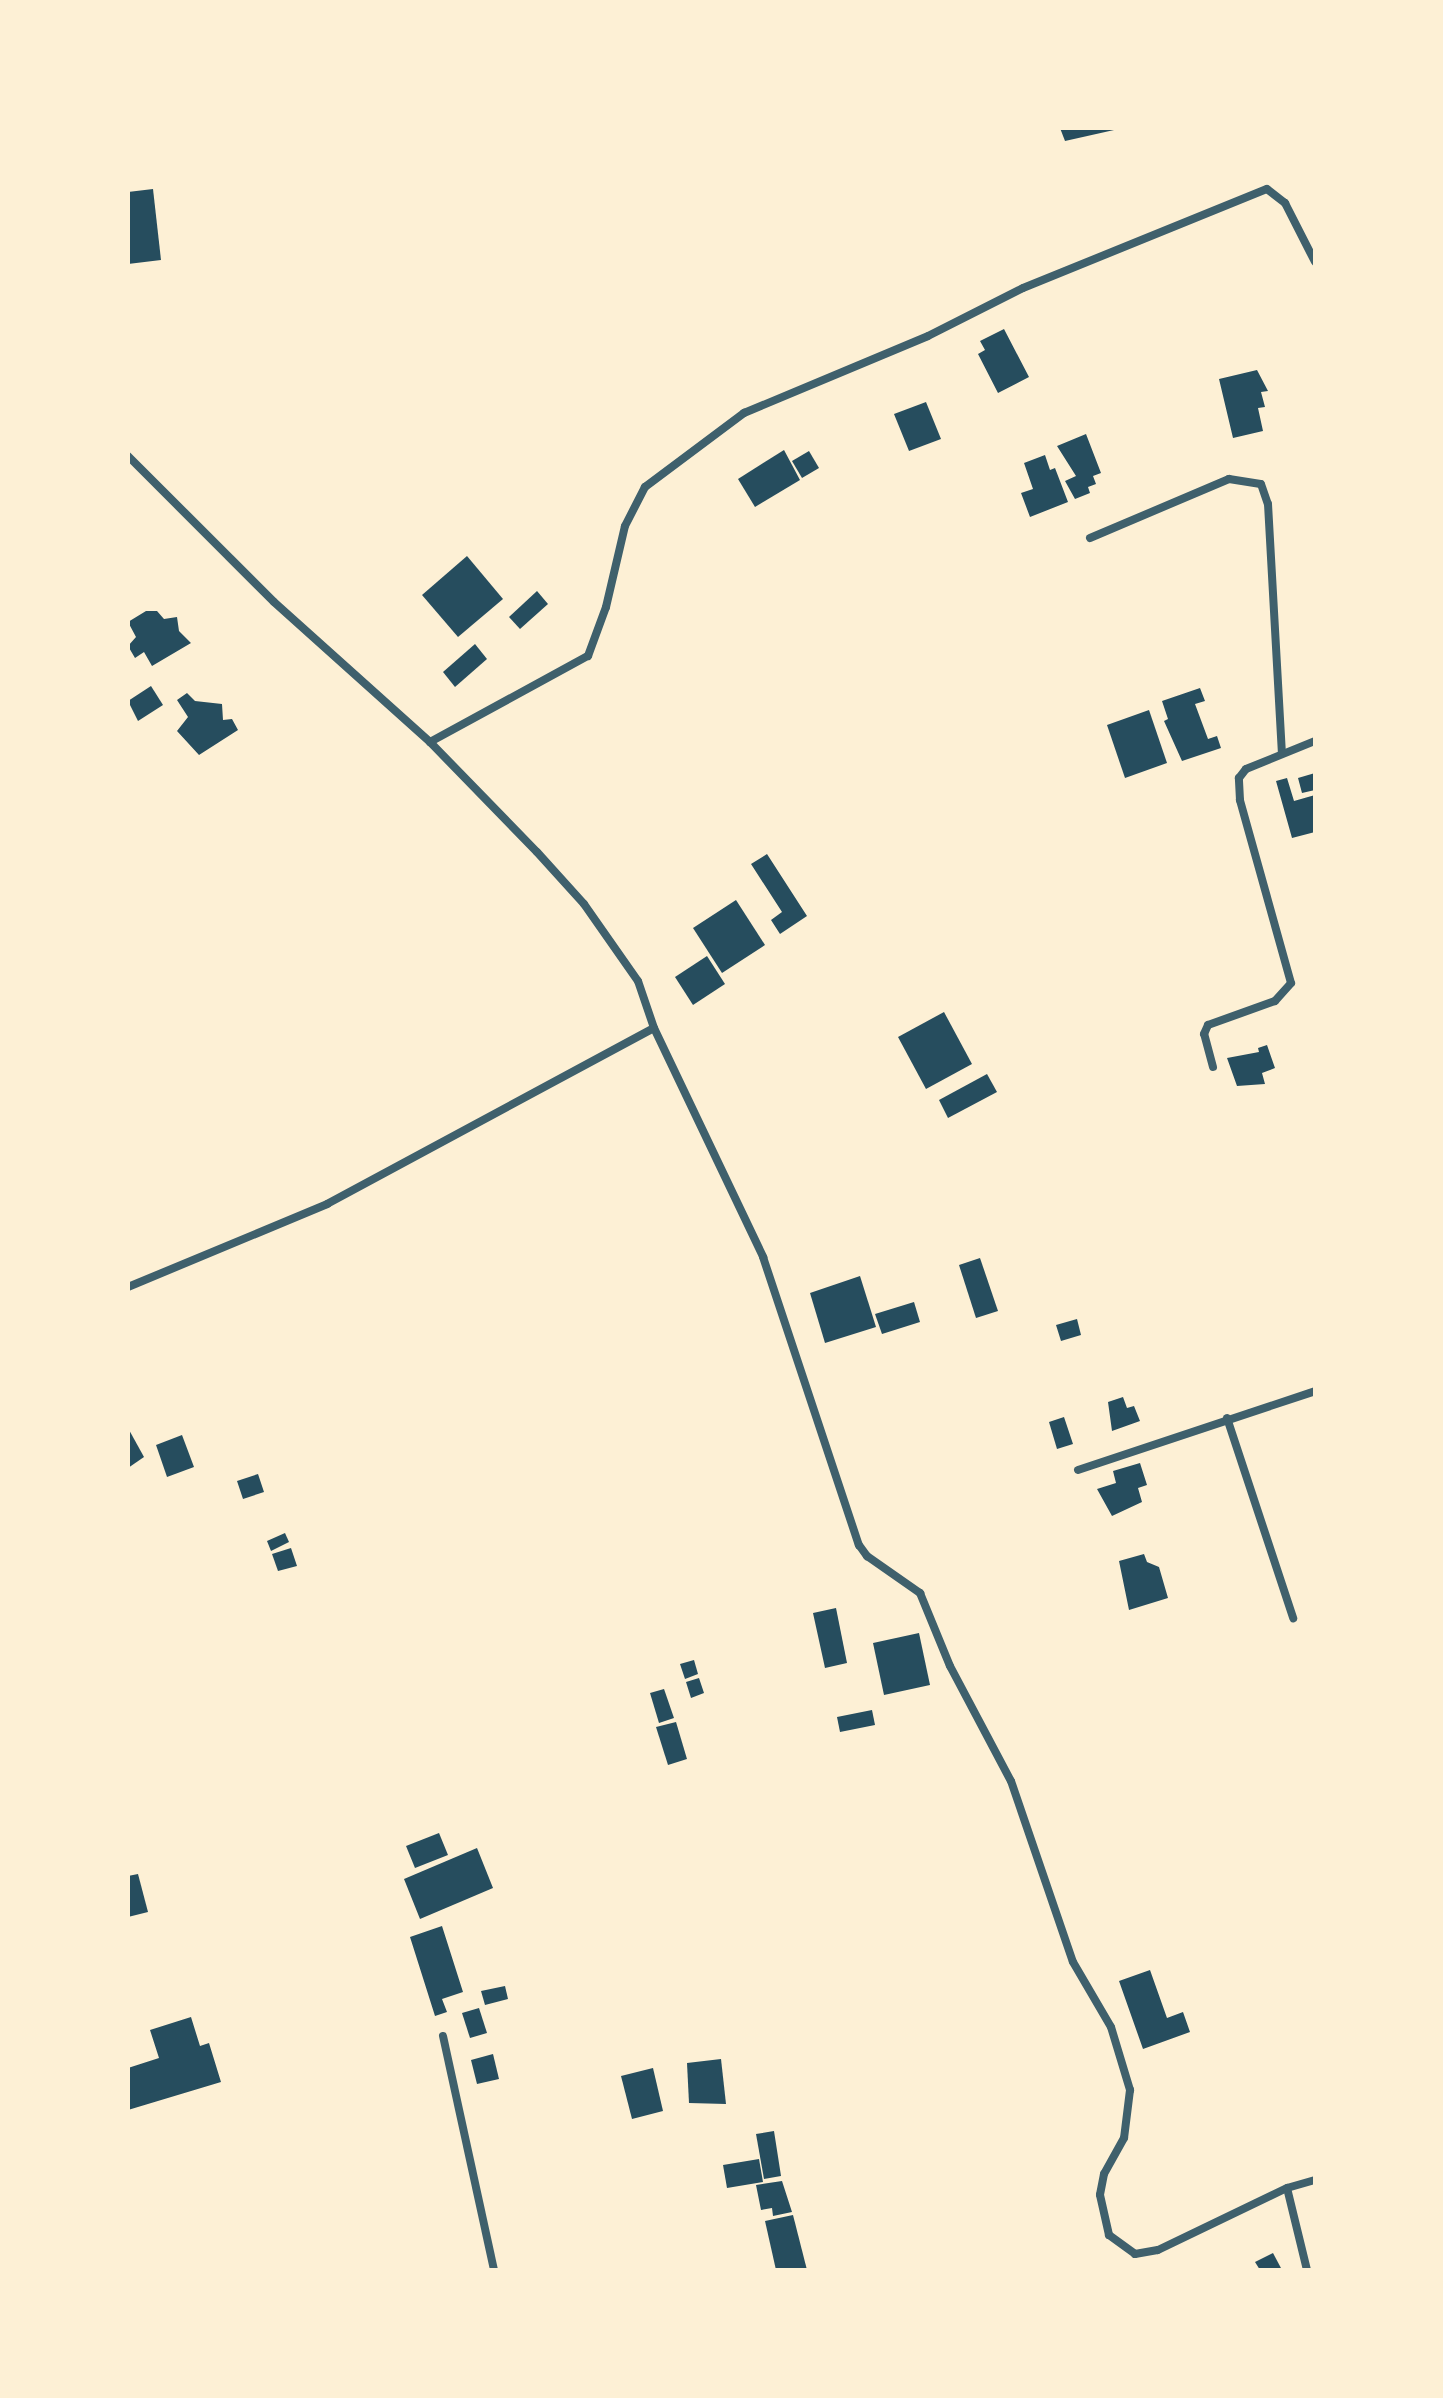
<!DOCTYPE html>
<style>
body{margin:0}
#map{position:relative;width:1443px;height:2398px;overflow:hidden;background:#fdf0d5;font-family:"Public Sans",sans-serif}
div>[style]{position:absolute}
.building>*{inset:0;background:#264d5e}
.minor>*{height:8px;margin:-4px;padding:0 4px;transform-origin:4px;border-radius:4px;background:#3f606c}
span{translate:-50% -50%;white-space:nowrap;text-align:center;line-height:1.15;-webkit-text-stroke:8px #fdf0d5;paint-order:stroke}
.frame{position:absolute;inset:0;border:130px solid #fdf0d5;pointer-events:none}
</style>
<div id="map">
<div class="building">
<i style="clip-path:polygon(1060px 128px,1123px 128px,1065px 141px)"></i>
<i style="clip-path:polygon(153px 189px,161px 260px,128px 264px,128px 192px)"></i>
<i style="clip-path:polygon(1004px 329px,1029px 377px,998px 393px,978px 354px,985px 350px,980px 341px)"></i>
<i style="clip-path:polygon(1257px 370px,1268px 391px,1261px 392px,1265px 407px,1258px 408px,1263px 431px,1233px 438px,1219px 379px)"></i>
<i style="clip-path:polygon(926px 402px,941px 439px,909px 451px,894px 414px)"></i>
<i style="clip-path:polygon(1086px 434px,1101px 473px,1093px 476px,1096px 484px,1088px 487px,1090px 493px,1075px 499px,1065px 481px,1076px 476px,1057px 446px)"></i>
<i style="clip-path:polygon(784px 450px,800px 480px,755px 507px,738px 479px)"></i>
<i style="clip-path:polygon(809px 451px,819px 468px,802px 478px,792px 461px)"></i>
<i style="clip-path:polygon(1045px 455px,1050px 470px,1055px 468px,1068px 502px,1030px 517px,1021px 493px,1033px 489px,1024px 463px)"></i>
<i style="clip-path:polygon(467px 556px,503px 599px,458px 637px,422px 595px)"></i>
<i style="clip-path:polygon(537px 591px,548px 604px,520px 629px,509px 617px)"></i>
<i style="clip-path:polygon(146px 611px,157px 611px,164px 619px,177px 617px,179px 631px,191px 643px,152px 666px,144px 652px,135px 658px,128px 646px,136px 637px,128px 622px)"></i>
<i style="clip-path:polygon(475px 644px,487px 659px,455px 687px,443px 672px)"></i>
<i style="clip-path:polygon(151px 686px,163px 705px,138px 721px,128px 701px)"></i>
<i style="clip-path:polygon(1200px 688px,1205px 701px,1195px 704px,1208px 739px,1217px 736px,1221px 748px,1182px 761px,1164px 721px,1168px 719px,1162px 701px)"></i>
<i style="clip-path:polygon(187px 693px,195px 701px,222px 704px,223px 720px,232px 719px,238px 730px,199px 755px,177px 731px,188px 717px,177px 700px)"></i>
<i style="clip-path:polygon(1149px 710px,1167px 763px,1125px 778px,1107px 725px)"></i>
<i style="clip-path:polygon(1315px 773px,1315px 790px,1302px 793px,1298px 778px)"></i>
<i style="clip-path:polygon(1287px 778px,1294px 801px,1315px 795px,1315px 832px,1292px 838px,1276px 781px)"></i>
<i style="clip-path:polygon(767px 854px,807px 916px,780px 934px,771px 920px,782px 912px,751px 864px)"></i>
<i style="clip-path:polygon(736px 900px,765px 945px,722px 973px,693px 928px)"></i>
<i style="clip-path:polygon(707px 956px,725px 984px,693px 1005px,675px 977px)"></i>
<i style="clip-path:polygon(944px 1012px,972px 1064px,926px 1089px,898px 1037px)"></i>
<i style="clip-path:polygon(1267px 1045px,1275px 1068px,1262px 1073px,1265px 1084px,1237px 1086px,1227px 1058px,1259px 1052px,1258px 1048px)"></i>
<i style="clip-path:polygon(987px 1074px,997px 1092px,948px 1118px,939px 1100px)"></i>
<i style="clip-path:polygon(980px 1258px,998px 1311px,976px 1318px,959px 1265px)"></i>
<i style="clip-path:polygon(860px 1276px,876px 1327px,825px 1343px,810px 1293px)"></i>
<i style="clip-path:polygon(914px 1302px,920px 1322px,882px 1334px,875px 1314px)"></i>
<i style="clip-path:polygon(1077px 1319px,1081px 1335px,1061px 1341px,1056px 1325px)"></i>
<i style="clip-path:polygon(1123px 1397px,1127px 1408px,1134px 1406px,1140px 1421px,1112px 1431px,1108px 1402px)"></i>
<i style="clip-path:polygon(1064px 1417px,1073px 1444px,1057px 1449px,1049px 1422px)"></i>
<i style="clip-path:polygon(128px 1428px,144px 1457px,128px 1468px)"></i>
<i style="clip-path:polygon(182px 1435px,194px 1467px,167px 1477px,156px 1445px)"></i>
<i style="clip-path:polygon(1140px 1463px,1147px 1485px,1138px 1488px,1142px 1502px,1112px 1516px,1097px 1489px,1116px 1483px,1113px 1471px)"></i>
<i style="clip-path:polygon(258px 1474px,264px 1492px,243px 1499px,237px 1481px)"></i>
<i style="clip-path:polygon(285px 1533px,289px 1542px,271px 1551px,267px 1541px)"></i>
<i style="clip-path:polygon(291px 1548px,297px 1566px,278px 1571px,272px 1554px)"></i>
<i style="clip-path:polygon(1144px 1554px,1147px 1562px,1159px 1567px,1168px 1598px,1129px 1610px,1119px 1561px)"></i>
<i style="clip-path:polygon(836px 1608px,847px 1663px,825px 1668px,813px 1613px)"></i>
<i style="clip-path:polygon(919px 1633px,930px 1685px,884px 1695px,873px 1643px)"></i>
<i style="clip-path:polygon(694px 1660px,698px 1674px,685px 1679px,680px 1664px)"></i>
<i style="clip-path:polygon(699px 1678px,704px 1693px,691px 1698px,686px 1682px)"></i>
<i style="clip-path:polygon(664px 1689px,674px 1718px,659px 1723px,650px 1693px)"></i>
<i style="clip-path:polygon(872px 1710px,875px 1725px,840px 1732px,837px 1717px)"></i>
<i style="clip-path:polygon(676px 1722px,687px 1759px,668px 1765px,656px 1727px)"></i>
<i style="clip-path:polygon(439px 1833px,448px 1855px,415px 1868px,406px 1846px)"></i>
<i style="clip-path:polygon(477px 1848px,493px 1888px,420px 1919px,404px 1879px)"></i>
<i style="clip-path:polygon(138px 1874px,148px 1912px,128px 1917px,128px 1876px)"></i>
<i style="clip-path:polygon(442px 1926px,463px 1992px,442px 1999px,447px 2012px,435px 2016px,410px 1937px)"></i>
<i style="clip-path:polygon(1150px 1970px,1167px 2018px,1183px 2012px,1190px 2032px,1143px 2049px,1119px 1981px)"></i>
<i style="clip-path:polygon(505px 1986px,508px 1999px,485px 2005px,481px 1991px)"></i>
<i style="clip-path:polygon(479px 2008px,487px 2033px,470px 2038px,462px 2013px)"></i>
<i style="clip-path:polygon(191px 2017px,200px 2046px,209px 2043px,221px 2082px,128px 2110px,128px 2068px,159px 2058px,150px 2030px)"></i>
<i style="clip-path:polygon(493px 2054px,499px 2079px,477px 2084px,471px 2060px)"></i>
<i style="clip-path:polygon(721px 2059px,726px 2104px,689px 2103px,687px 2063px)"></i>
<i style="clip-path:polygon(653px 2068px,663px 2111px,632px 2119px,621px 2076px)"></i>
<i style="clip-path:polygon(774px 2131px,781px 2176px,764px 2179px,756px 2134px)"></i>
<i style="clip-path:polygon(759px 2159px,763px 2182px,727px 2188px,723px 2165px)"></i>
<i style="clip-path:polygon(782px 2181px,792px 2212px,773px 2216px,772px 2208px,761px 2210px,756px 2185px)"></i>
<i style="clip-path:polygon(793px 2215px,807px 2270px,776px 2270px,765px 2221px)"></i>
<i style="clip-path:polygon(1273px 2253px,1282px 2270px,1260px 2270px,1255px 2262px)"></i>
</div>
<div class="minor">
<i style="left:128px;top:456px;width:206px;rotate:45deg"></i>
<i style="left:274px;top:602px;width:210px;rotate:41.9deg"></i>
<i style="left:430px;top:742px;width:153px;rotate:45.8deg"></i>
<i style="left:537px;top:852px;width:70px;rotate:47.9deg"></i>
<i style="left:584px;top:904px;width:94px;rotate:55deg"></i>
<i style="left:638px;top:981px;width:50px;rotate:71.2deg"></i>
<i style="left:654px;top:1028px;width:254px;rotate:64.5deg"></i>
<i style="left:763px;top:1257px;width:304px;rotate:71.6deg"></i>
<i style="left:859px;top:1545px;width:14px;rotate:54deg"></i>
<i style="left:867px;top:1556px;width:65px;rotate:34.9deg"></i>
<i style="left:920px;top:1593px;width:79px;rotate:67.7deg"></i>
<i style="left:950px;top:1666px;width:130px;rotate:62.1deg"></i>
<i style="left:1011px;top:1781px;width:191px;rotate:71.1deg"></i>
<i style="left:1073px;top:1962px;width:75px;rotate:59.7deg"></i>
<i style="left:1111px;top:2027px;width:66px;rotate:73.2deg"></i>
<i style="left:1130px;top:2090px;width:48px;rotate:97.1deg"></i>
<i style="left:1124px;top:2138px;width:41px;rotate:119.1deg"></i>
<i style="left:1104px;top:2174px;width:21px;rotate:101deg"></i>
<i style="left:1100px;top:2195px;width:41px;rotate:77.3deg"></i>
<i style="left:1109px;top:2235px;width:32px;rotate:36deg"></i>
<i style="left:1135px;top:2254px;width:23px;rotate:-10deg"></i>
<i style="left:1158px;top:2250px;width:143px;rotate:-25.7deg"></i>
<i style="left:1090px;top:538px;width:151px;rotate:-23deg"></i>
<i style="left:1229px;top:479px;width:32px;rotate:9deg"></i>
<i style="left:1261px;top:484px;width:21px;rotate:71deg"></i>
<i style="left:1268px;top:504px;width:249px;rotate:86.8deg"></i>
<i style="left:430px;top:742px;width:180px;rotate:-28.6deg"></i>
<i style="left:588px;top:656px;width:52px;rotate:-69.8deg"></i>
<i style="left:606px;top:607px;width:83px;rotate:-76.8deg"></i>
<i style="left:625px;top:526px;width:44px;rotate:-62.9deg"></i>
<i style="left:645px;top:487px;width:124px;rotate:-36.8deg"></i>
<i style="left:744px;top:413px;width:199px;rotate:-22.7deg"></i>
<i style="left:928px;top:336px;width:106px;rotate:-26.8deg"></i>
<i style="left:1023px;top:288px;width:263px;rotate:-22.1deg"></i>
<i style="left:1267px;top:189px;width:23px;rotate:38deg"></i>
<i style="left:1285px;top:203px;width:66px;rotate:63deg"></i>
<i style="left:1213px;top:1067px;width:34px;rotate:-105deg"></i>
<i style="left:1204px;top:1034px;width:10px;rotate:-66deg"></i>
<i style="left:1208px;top:1025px;width:71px;rotate:-19.7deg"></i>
<i style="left:1275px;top:1001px;width:24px;rotate:-48deg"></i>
<i style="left:1291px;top:983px;width:190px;rotate:-105.6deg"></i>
<i style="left:1240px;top:800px;width:22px;rotate:-93deg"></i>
<i style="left:1239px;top:778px;width:11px;rotate:-52deg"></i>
<i style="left:1246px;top:769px;width:74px;rotate:-22.1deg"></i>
<i style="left:128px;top:1287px;width:216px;rotate:-22.6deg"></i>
<i style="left:327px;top:1204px;width:371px;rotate:-28.3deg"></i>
<i style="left:1227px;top:1418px;width:211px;rotate:71.7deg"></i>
<i style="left:1078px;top:1470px;width:250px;rotate:-18.4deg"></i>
<i style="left:443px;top:2036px;width:239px;rotate:77.7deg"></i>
<i style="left:1307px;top:2270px;width:84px;rotate:-103.7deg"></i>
<i style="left:1287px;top:2188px;width:29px;rotate:-16deg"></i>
</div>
<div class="frame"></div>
</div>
